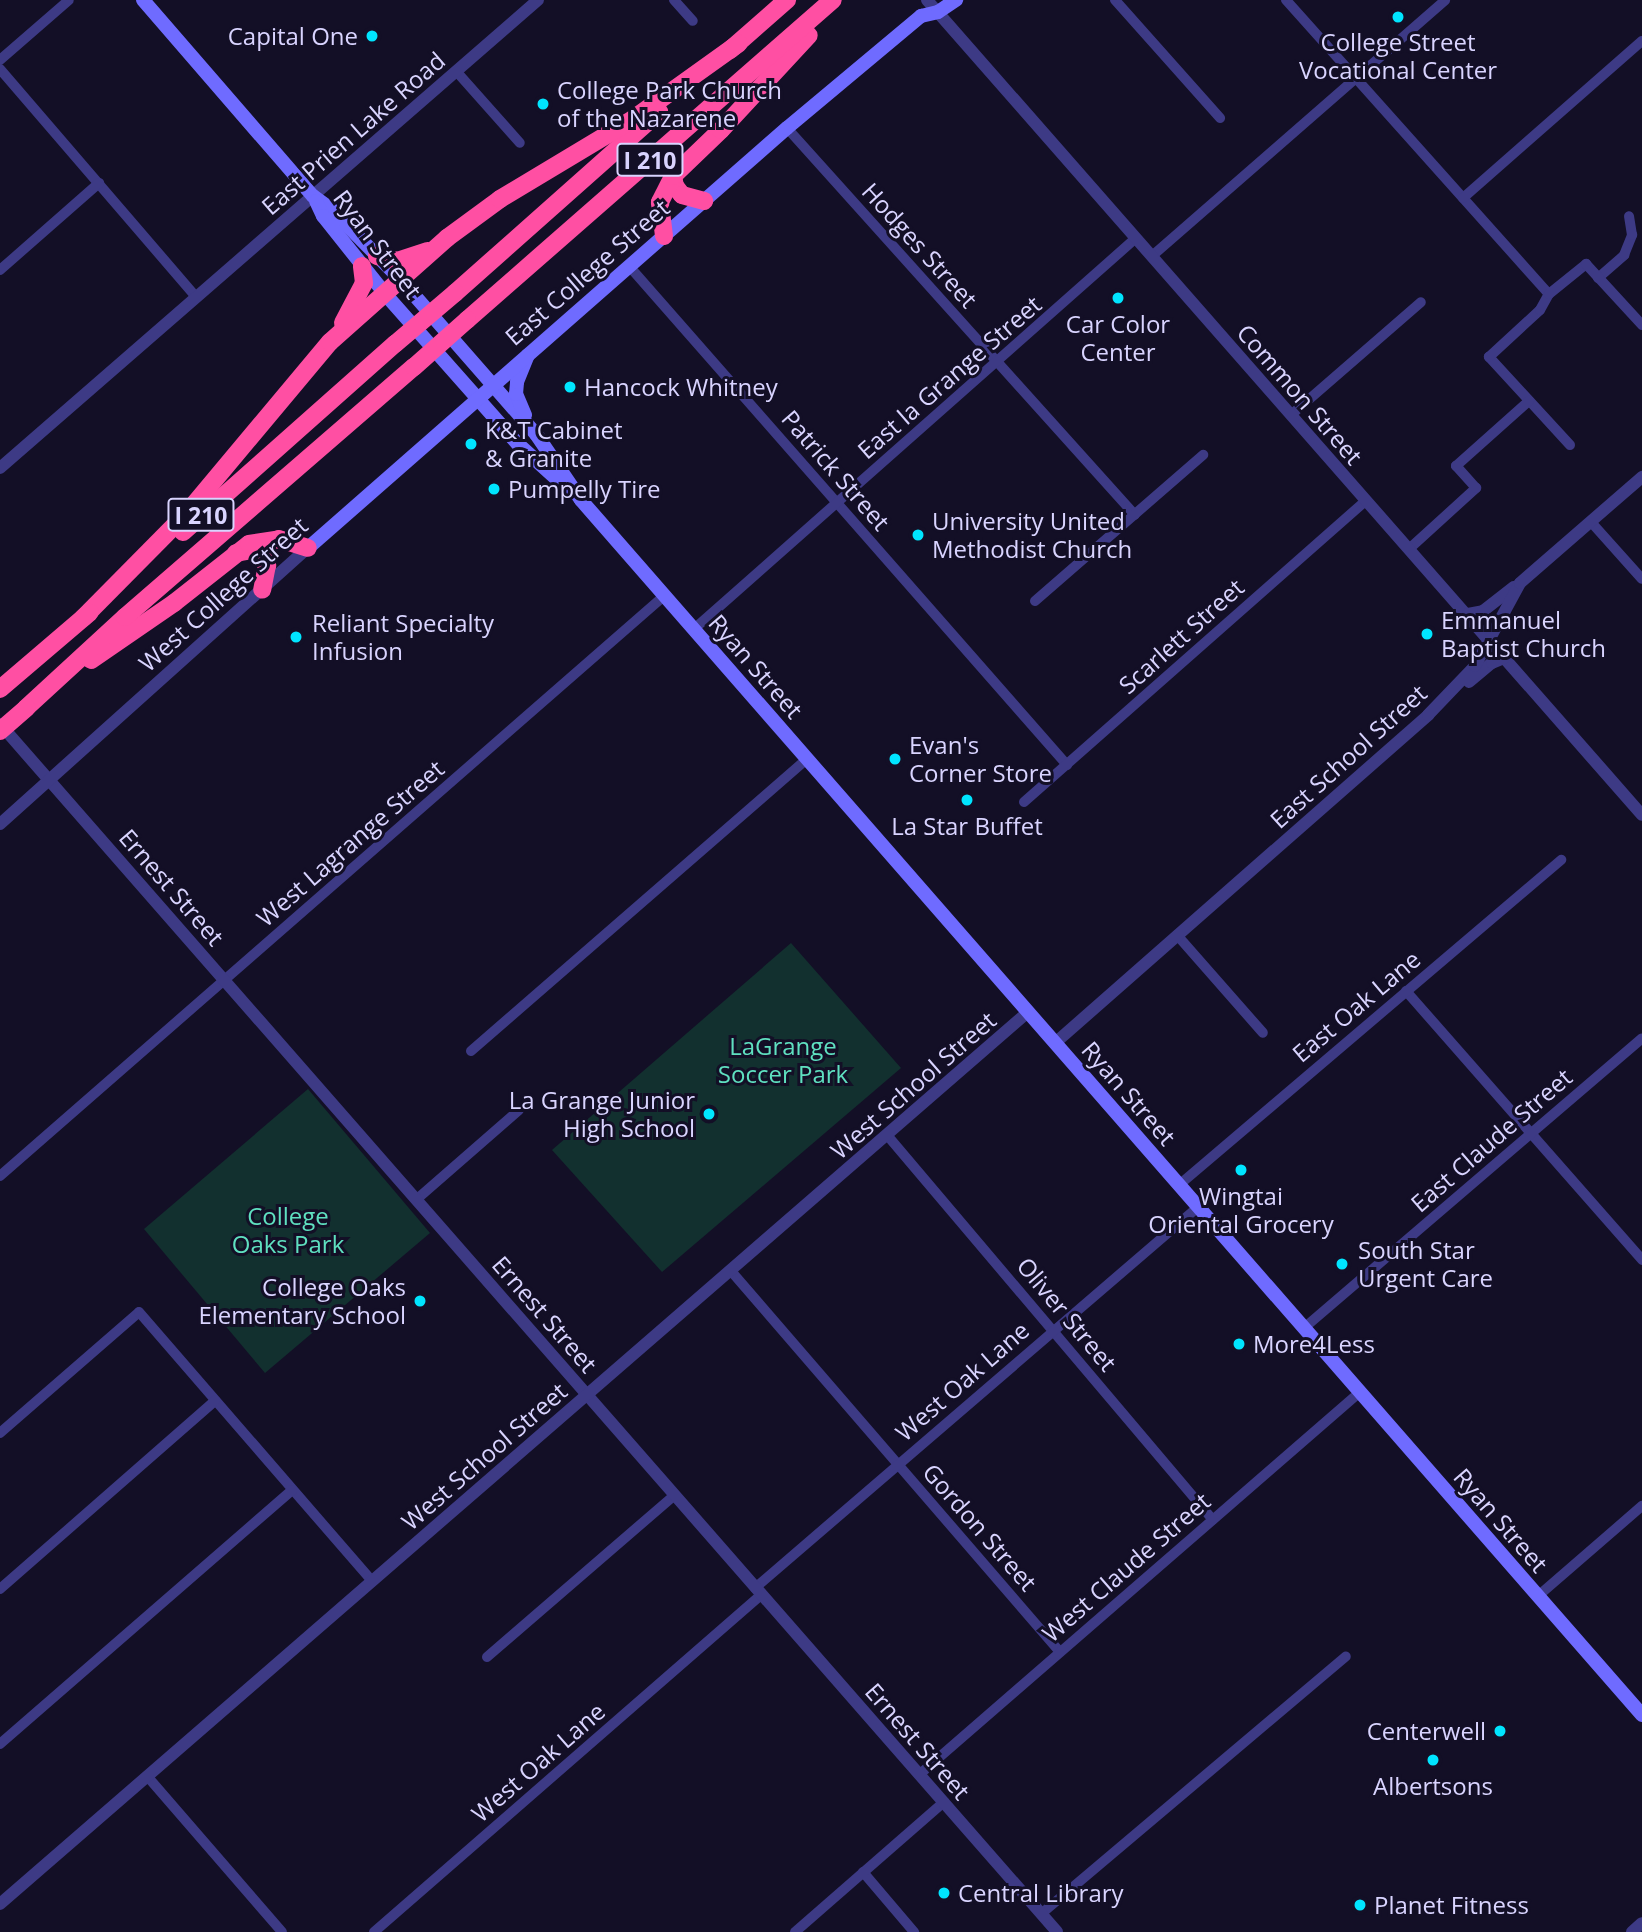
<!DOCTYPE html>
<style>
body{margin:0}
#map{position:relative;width:1642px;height:1932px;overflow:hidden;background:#130f26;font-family:"Open Sans",sans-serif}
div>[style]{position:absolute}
.green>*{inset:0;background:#12302f}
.minor>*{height:10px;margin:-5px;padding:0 5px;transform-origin:5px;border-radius:5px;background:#3d3a85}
.tertiary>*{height:12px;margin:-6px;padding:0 6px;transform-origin:6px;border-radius:6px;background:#3d3a85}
.secondary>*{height:14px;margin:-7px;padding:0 7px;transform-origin:7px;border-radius:7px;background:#6f6bff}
.motorway>*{height:18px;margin:-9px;padding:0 9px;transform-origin:9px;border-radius:9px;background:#ff4fa3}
.motorway-bridge>*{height:18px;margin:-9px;padding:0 9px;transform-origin:9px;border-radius:9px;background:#ff4fa3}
.dots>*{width:19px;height:19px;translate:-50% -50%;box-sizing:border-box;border:4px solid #130f26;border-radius:50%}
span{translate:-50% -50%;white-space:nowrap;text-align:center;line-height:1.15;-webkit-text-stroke:6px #130f26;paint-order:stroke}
.shield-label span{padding:2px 5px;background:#130f26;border:2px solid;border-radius:5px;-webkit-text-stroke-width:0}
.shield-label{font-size:23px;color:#d9d4ff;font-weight:700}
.poi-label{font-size:24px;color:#d9d4ff}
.right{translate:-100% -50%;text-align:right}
.left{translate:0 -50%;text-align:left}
.street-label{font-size:24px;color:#d9d4ff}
.park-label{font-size:24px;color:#5fe0c0}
</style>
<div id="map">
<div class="green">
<i style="clip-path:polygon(791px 943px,901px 1068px,662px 1272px,552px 1150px)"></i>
<i style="clip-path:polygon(308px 1089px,430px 1233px,265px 1373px,144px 1229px)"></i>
</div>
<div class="minor">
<i style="left:674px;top:0;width:28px;rotate:48deg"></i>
<i style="left:1115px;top:0;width:158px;rotate:48.3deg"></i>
<i style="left:1286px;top:0;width:394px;rotate:48.2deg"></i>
<i style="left:0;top:60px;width:91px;rotate:-41deg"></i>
<i style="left:0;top:69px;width:301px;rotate:49.3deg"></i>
<i style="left:456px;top:71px;width:96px;rotate:48.4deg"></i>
<i style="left:787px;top:128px;width:520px;rotate:48.04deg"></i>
<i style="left:1463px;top:198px;width:238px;rotate:-41.3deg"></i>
<i style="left:1152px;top:256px;width:389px;rotate:-41.1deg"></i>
<i style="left:629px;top:266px;width:664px;rotate:48.72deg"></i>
<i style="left:0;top:270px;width:132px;rotate:-41.3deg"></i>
<i style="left:1598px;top:278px;width:35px;rotate:-41deg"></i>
<i style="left:1624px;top:255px;width:22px;rotate:-68deg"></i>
<i style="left:1632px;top:235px;width:19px;rotate:-99deg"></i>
<i style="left:1291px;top:415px;width:172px;rotate:-41deg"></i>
<i style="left:1570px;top:445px;width:120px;rotate:-132.6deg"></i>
<i style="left:1489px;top:357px;width:69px;rotate:-42.7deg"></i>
<i style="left:1540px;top:310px;width:18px;rotate:-61deg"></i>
<i style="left:1549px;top:294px;width:48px;rotate:-39deg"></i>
<i style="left:1586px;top:264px;width:83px;rotate:47.4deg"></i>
<i style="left:1591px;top:522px;width:76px;rotate:48.2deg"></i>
<i style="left:1409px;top:549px;width:91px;rotate:-42.3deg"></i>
<i style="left:1476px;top:488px;width:30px;rotate:-132deg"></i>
<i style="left:1456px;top:466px;width:98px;rotate:-41.7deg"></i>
<i style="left:1035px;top:601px;width:223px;rotate:-41deg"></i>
<i style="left:694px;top:629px;width:590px;rotate:-41.5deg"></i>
<i style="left:1024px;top:802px;width:456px;rotate:-41.4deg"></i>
<i style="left:1177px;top:935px;width:130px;rotate:48.7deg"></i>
<i style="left:1406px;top:991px;width:358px;rotate:48.7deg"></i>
<i style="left:471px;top:1051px;width:445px;rotate:-41deg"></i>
<i style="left:887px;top:1135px;width:504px;rotate:49.74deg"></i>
<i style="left:0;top:1176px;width:882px;rotate:-41.14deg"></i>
<i style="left:1179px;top:1185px;width:502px;rotate:-40.39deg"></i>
<i style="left:417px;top:1199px;width:135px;rotate:-41.1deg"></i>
<i style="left:731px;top:1271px;width:503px;rotate:49.19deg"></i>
<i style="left:1304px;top:1328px;width:445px;rotate:-40.6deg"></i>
<i style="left:0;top:1433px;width:184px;rotate:-41deg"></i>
<i style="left:139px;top:1312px;width:356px;rotate:49.1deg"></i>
<i style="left:755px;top:1588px;width:584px;rotate:-40.7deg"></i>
<i style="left:0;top:1589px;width:286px;rotate:-41.2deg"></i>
<i style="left:1538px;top:1596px;width:138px;rotate:-40.9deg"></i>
<i style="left:487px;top:1657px;width:248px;rotate:-40.8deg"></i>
<i style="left:0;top:1744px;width:387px;rotate:-41deg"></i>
<i style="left:920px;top:1774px;width:583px;rotate:-40.96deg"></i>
<i style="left:147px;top:1776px;width:206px;rotate:49.1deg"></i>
<i style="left:863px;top:1872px;width:79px;rotate:49.6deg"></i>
<i style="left:1041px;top:1914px;width:399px;rotate:-40.2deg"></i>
<i style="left:374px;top:1932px;width:513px;rotate:-41.05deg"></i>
<i style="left:795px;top:1932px;width:198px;rotate:-41.1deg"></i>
</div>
<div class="tertiary">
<i style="left:927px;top:0;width:1084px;rotate:48.74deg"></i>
<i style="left:0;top:468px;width:713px;rotate:-41.02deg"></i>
<i style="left:1468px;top:614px;width:15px;rotate:-11deg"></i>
<i style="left:1483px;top:611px;width:39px;rotate:-38deg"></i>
<i style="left:1469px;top:682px;width:30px;rotate:-40deg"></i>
<i style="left:1492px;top:663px;width:13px;rotate:-23deg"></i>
<i style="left:0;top:724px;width:1605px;rotate:48.81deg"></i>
<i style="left:0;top:824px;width:414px;rotate:-41.9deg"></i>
<i style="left:1055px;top:1043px;width:497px;rotate:-41.3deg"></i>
<i style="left:1428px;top:715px;width:68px;rotate:-46.2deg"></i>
<i style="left:1475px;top:666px;width:94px;rotate:-61.5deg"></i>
<i style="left:1520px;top:583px;width:162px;rotate:-41deg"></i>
<i style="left:0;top:1904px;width:1361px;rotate:-40.95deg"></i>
<i style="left:1632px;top:1932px;width:13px;rotate:-42deg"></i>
</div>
<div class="secondary">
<i style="left:143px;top:0;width:259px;rotate:49.1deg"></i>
<i style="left:313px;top:196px;width:22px;rotate:36deg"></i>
<i style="left:331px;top:209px;width:100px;rotate:45.4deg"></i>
<i style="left:401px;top:280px;width:205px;rotate:48.8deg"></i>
<i style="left:536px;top:434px;width:80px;rotate:55.7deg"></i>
<i style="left:581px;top:500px;width:1613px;rotate:48.87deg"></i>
<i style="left:316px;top:201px;width:17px;rotate:65deg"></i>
<i style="left:323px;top:216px;width:101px;rotate:51.4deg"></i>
<i style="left:386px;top:295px;width:199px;rotate:48.5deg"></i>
<i style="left:518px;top:444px;width:72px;rotate:42.2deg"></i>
<i style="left:525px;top:415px;width:23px;rotate:-113deg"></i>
<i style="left:516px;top:394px;width:12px;rotate:-85deg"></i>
<i style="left:517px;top:382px;width:29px;rotate:-68deg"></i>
<i style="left:308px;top:548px;width:637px;rotate:-41.25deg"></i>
<i style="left:787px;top:128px;width:175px;rotate:-39.9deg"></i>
<i style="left:921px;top:16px;width:17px;rotate:-13deg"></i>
<i style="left:938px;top:12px;width:22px;rotate:-34deg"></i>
</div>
<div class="motorway">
<i style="left:730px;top:50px;width:76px;rotate:-41.3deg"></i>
<i style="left:673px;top:176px;width:10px;rotate:79deg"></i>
<i style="left:675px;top:186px;width:11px;rotate:52deg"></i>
<i style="left:682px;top:195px;width:23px;rotate:15deg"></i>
<i style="left:664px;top:236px;width:34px;rotate:-97deg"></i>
<i style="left:660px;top:202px;width:29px;rotate:-63deg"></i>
<i style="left:673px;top:176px;width:66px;rotate:-43.8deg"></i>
<i style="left:721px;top:130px;width:129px;rotate:-47.2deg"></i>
<i style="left:377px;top:256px;width:21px;rotate:14deg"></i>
<i style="left:397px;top:261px;width:32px;rotate:-18deg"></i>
<i style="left:455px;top:293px;width:273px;rotate:-41.6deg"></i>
<i style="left:467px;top:320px;width:486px;rotate:-41.2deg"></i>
<i style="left:343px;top:323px;width:45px;rotate:-62.3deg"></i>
<i style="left:364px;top:283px;width:17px;rotate:-97deg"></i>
<i style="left:183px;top:532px;width:283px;rotate:-41.6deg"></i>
<i style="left:236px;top:553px;width:15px;rotate:-11deg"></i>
<i style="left:251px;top:550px;width:15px;rotate:28deg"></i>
<i style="left:264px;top:557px;width:9px;rotate:69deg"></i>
<i style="left:267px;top:565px;width:25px;rotate:101deg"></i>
<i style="left:83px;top:618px;width:146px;rotate:-45.3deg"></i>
<i style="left:186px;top:514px;width:224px;rotate:-50.1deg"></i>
<i style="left:330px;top:342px;width:157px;rotate:-41.6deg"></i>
<i style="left:447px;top:238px;width:66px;rotate:-36.3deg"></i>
<i style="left:500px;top:199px;width:155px;rotate:-31deg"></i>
<i style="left:633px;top:119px;width:130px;rotate:-35.6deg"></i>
<i style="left:91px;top:660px;width:101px;rotate:-34.5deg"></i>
<i style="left:174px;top:603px;width:95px;rotate:-38.2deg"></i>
<i style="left:249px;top:544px;width:30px;rotate:-9deg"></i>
<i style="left:279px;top:539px;width:30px;rotate:17deg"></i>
<i style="left:0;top:689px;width:118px;rotate:-40.5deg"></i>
<i style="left:26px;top:708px;width:134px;rotate:-42.6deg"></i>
<i style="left:125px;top:617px;width:382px;rotate:-40.9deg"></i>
</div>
<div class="motorway-bridge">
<i style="left:395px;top:344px;width:79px;rotate:-40.4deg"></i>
<i style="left:414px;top:367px;width:71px;rotate:-41.6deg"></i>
<i style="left:0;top:731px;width:35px;rotate:-41deg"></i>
</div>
<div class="dots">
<i style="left:1398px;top:17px;background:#00e5ff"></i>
<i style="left:372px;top:36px;background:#00e5ff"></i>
<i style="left:543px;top:104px;background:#00e5ff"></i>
<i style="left:1118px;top:298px;background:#00e5ff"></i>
<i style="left:570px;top:387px;background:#00e5ff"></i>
<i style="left:471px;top:444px;background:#00e5ff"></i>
<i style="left:494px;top:489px;background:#00e5ff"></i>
<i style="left:918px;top:535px;background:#00e5ff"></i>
<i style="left:1427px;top:634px;background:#00e5ff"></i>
<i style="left:296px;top:637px;background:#00e5ff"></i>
<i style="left:895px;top:759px;background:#00e5ff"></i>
<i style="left:967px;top:800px;background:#00e5ff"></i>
<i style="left:709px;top:1114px;background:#00e5ff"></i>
<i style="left:1241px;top:1170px;background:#00e5ff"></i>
<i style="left:1342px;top:1264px;background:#00e5ff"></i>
<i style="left:420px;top:1301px;background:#00e5ff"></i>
<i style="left:1239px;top:1344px;background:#00e5ff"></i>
<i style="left:1500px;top:1731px;background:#00e5ff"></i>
<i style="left:1433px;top:1760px;background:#00e5ff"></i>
<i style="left:944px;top:1893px;background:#00e5ff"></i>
<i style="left:1360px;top:1905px;background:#00e5ff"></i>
</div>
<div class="shield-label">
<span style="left:650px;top:160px">I 210</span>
<span style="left:201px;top:515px">I 210</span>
</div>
<div class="poi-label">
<span class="right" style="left:358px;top:36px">Capital One</span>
<span style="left:1398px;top:56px">College Street<br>Vocational Center</span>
<span class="left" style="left:557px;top:104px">College Park Church<br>of the Nazarene</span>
<span style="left:1118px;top:338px">Car Color<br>Center</span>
<span class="left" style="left:584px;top:387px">Hancock Whitney</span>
<span class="left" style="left:485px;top:444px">K&amp;T Cabinet<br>&amp; Granite</span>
<span class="left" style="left:508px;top:489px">Pumpelly Tire</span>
<span class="left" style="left:932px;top:535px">University United<br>Methodist Church</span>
<span class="left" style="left:1441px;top:634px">Emmanuel<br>Baptist Church</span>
<span class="left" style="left:312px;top:637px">Reliant Specialty<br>Infusion</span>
<span class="left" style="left:909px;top:759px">Evan's<br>Corner Store</span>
<span style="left:967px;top:826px">La Star Buffet</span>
<span class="right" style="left:695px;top:1114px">La Grange Junior<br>High School</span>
<span style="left:1241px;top:1210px">Wingtai<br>Oriental Grocery</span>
<span class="left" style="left:1358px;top:1264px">South Star<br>Urgent Care</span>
<span class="right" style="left:406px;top:1301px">College Oaks<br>Elementary School</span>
<span class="left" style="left:1253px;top:1344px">More4Less</span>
<span class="right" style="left:1486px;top:1731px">Centerwell</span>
<span style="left:1433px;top:1786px">Albertsons</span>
<span class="left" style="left:958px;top:1893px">Central Library</span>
<span class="left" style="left:1374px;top:1905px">Planet Fitness</span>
</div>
<div class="street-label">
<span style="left:353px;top:133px;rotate:-41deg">East Prien Lake Road</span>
<span style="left:378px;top:244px;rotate:53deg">Ryan Street</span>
<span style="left:920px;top:245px;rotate:48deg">Hodges Street</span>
<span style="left:587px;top:272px;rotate:-41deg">East College Street</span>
<span style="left:949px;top:377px;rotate:-41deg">East la Grange Street</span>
<span style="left:1300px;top:394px;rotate:49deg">Common Street</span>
<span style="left:836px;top:470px;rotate:49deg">Patrick Street</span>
<span style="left:223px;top:594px;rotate:-42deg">West College Street</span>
<span style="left:1181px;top:636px;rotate:-42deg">Scarlett Street</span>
<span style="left:756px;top:666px;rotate:49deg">Ryan Street</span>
<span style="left:1348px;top:756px;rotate:-42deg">East School Street</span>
<span style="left:350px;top:843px;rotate:-41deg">West Lagrange Street</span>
<span style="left:172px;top:887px;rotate:49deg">Ernest Street</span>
<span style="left:1356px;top:1006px;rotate:-40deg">East Oak Lane</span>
<span style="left:913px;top:1085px;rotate:-41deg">West School Street</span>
<span style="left:1129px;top:1093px;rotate:49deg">Ryan Street</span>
<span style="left:1491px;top:1140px;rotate:-41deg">East Claude Street</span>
<span style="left:545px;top:1314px;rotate:49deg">Ernest Street</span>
<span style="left:1067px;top:1314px;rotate:50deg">Oliver Street</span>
<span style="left:962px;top:1381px;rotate:-41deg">West Oak Lane</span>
<span style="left:484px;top:1456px;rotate:-41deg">West School Street</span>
<span style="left:1501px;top:1520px;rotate:49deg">Ryan Street</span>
<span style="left:980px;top:1527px;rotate:49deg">Gordon Street</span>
<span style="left:1126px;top:1567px;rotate:-41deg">West Claude Street</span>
<span style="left:918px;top:1741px;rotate:49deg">Ernest Street</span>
<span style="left:538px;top:1762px;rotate:-41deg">West Oak Lane</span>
</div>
<div class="park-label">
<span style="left:783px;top:1060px">LaGrange<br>Soccer Park</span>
<span style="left:288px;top:1230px">College<br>Oaks Park</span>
</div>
</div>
